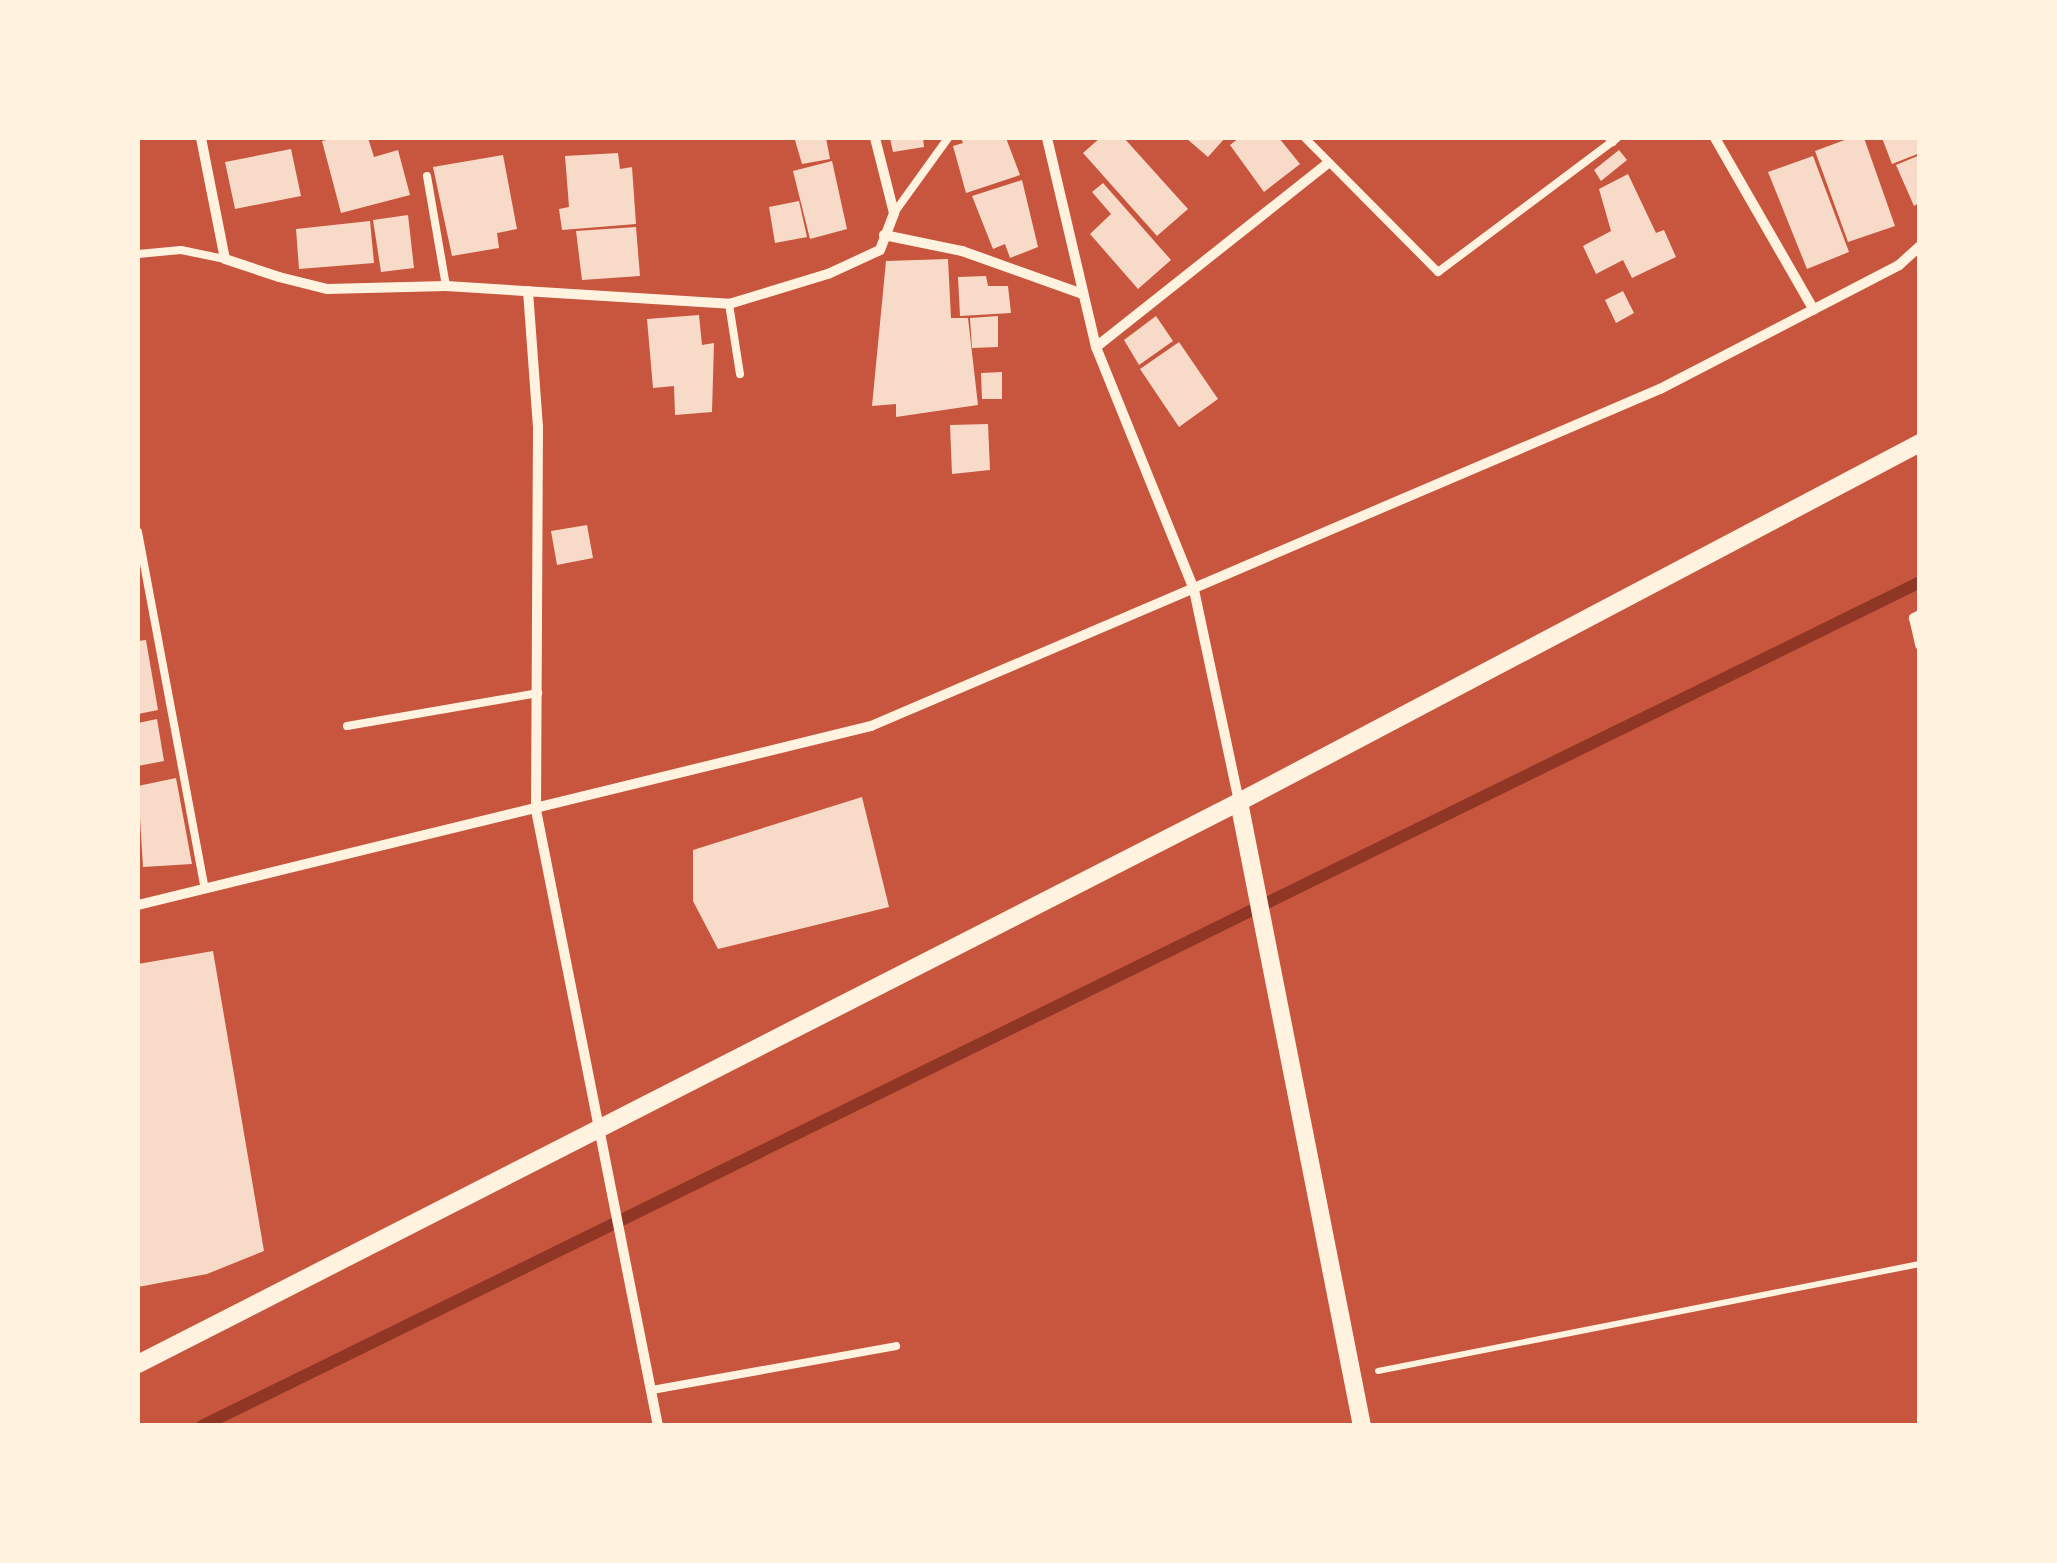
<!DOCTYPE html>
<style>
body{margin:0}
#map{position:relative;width:2057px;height:1563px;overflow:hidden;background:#c8553d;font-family:"DejaVu Sans",sans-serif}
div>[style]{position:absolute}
.stream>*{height:12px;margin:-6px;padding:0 6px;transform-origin:6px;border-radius:6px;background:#8f3625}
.building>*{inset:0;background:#f7dbc8}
.path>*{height:6px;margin:-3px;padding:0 3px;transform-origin:3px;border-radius:3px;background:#fff3e0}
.service>*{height:8px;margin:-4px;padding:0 4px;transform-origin:4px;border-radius:4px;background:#fff3e0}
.minor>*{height:10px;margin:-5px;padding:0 5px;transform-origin:5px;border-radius:5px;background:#fff3e0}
.tertiary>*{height:18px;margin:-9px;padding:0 9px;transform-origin:9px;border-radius:9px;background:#fff3e0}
span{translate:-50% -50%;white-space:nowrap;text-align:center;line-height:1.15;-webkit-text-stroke:10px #fff3e0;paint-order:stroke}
.frame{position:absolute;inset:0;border:140px solid #fff3e0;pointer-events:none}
</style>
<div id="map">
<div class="stream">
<i style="left:202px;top:1426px;width:1914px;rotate:-26.16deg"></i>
</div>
<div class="building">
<i style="clip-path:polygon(336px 138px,368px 138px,374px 157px,398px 150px,410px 195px,341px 213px,322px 141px)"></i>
<i style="clip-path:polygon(826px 138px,830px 159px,802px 164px,795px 140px)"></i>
<i style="clip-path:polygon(890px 138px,923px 138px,924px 147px,893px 152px)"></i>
<i style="clip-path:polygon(961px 138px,1006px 138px,1020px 175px,966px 193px,953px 146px,963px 143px)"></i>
<i style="clip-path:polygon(1100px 138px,1124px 138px,1188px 209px,1157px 236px,1083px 153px)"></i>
<i style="clip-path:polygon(1186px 138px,1225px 138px,1208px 157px)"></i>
<i style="clip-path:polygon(1239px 138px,1279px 138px,1300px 164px,1264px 192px,1230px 145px)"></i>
<i style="clip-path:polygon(1850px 138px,1864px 138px,1895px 226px,1848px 242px,1815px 151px)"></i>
<i style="clip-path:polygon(1882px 138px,1920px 138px,1920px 153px,1892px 164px)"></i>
<i style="clip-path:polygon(291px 149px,301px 196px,235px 209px,225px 162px)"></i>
<i style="clip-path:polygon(1619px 150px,1627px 160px,1601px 181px,1594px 170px)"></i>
<i style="clip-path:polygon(618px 153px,620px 169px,632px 167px,636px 224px,562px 230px,559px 209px,569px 207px,565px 156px)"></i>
<i style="clip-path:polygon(503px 155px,517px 229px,497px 233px,499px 248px,452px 256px,433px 167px)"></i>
<i style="clip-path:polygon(1920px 155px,1920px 202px,1914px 206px,1896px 165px)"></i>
<i style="clip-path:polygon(1813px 156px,1849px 252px,1807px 269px,1768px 172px)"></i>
<i style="clip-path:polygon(832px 161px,847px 229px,810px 239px,793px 171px)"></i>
<i style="clip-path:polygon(1628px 174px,1656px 233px,1664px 230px,1676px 257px,1632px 278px,1623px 260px,1596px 274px,1583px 246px,1611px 231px,1599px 189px)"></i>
<i style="clip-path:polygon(1022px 180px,1038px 247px,1010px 258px,1005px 244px,993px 249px,972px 196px)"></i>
<i style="clip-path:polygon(1103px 183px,1171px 260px,1138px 289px,1090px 234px,1111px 214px,1092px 192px)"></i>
<i style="clip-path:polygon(799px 201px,807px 237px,775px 243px,769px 207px)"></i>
<i style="clip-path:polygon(408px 215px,414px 268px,381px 272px,373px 220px)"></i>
<i style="clip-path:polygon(370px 221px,374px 263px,299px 269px,296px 229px)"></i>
<i style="clip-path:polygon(636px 227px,640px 276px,582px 280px,576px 231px)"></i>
<i style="clip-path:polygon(948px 259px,951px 318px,968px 318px,978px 405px,896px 417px,896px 404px,872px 406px,886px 261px)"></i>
<i style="clip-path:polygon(986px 276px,988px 286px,1008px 286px,1011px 313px,960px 316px,958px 277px)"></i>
<i style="clip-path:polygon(1623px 291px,1634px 313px,1616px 323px,1605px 300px)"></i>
<i style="clip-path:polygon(699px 315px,702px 345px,714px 343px,712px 412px,675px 415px,674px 386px,653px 388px,647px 319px)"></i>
<i style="clip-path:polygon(998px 316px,998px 347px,972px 348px,970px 318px)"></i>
<i style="clip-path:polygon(1156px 316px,1173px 341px,1139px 365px,1124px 340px)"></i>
<i style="clip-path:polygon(1179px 342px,1218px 399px,1179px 427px,1140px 369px)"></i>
<i style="clip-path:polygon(1002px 372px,1002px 399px,982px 399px,981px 373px)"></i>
<i style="clip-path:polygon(988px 424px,990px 470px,952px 474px,950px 425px)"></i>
<i style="clip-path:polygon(587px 525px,593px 558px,557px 565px,551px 531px)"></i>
<i style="clip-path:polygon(146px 640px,158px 710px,138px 714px,138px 641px)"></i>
<i style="clip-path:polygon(157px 719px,164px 761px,138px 766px,138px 723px)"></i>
<i style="clip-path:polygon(176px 778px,192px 864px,143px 867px,138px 786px)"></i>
<i style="clip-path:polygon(862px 797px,889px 907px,718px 949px,693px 901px,693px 850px)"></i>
<i style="clip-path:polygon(213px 951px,264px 1251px,207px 1274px,138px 1287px,138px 964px)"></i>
</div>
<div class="path">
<i style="left:1378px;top:1371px;width:552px;rotate:-11.17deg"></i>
</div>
<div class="service">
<i style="left:1305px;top:138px;width:189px;rotate:45.2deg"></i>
<i style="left:1438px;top:272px;width:224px;rotate:-36.8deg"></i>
<i style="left:427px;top:176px;width:112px;rotate:80.2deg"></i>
<i style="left:894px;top:213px;width:92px;rotate:-54.2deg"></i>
<i style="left:138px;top:254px;width:43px;rotate:-5.3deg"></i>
<i style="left:181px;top:250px;width:45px;rotate:11.6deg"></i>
<i style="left:729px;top:304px;width:71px;rotate:81.1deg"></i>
<i style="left:138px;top:532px;width:363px;rotate:79.4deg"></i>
<i style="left:347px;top:726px;width:194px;rotate:-9.8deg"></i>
<i style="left:652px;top:1390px;width:248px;rotate:-10.2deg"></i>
</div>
<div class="minor">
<i style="left:201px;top:138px;width:123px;rotate:78.8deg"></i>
<i style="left:225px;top:259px;width:57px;rotate:18.4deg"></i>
<i style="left:279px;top:277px;width:49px;rotate:14deg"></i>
<i style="left:327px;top:289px;width:119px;rotate:-1.4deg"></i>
<i style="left:446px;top:286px;width:284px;rotate:3.6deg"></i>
<i style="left:729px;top:304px;width:103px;rotate:-16.9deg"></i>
<i style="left:828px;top:274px;width:57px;rotate:-24.8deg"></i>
<i style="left:880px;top:250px;width:40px;rotate:-69deg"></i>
<i style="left:894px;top:213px;width:77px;rotate:-104.2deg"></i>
<i style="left:1047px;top:138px;width:215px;rotate:76.8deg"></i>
<i style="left:1096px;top:347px;width:262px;rotate:68deg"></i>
<i style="left:1194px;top:590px;width:217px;rotate:78deg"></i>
<i style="left:1610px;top:138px;width:4px;rotate:56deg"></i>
<i style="left:1715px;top:138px;width:198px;rotate:60.1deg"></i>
<i style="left:884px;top:235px;width:80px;rotate:11.6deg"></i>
<i style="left:962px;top:251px;width:128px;rotate:19.6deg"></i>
<i style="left:528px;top:291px;width:136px;rotate:85.8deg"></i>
<i style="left:538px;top:427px;width:383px;rotate:90.3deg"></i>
<i style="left:536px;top:810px;width:628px;rotate:78.8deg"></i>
<i style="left:1096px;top:347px;width:296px;rotate:-38.4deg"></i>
<i style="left:1920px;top:615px;width:7px;rotate:153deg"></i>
<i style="left:1914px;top:618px;width:28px;rotate:77deg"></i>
<i style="left:138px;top:905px;width:755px;rotate:-13.72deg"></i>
<i style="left:871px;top:726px;width:858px;rotate:-23.13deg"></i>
<i style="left:1660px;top:389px;width:269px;rotate:-27.4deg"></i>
<i style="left:1899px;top:265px;width:28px;rotate:-42deg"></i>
</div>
<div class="tertiary">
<i style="left:1239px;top:802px;width:636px;rotate:78.85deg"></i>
<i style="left:138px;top:1364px;width:1236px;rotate:-27.04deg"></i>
<i style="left:1239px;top:802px;width:770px;rotate:-27.8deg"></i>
</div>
<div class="frame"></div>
</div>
